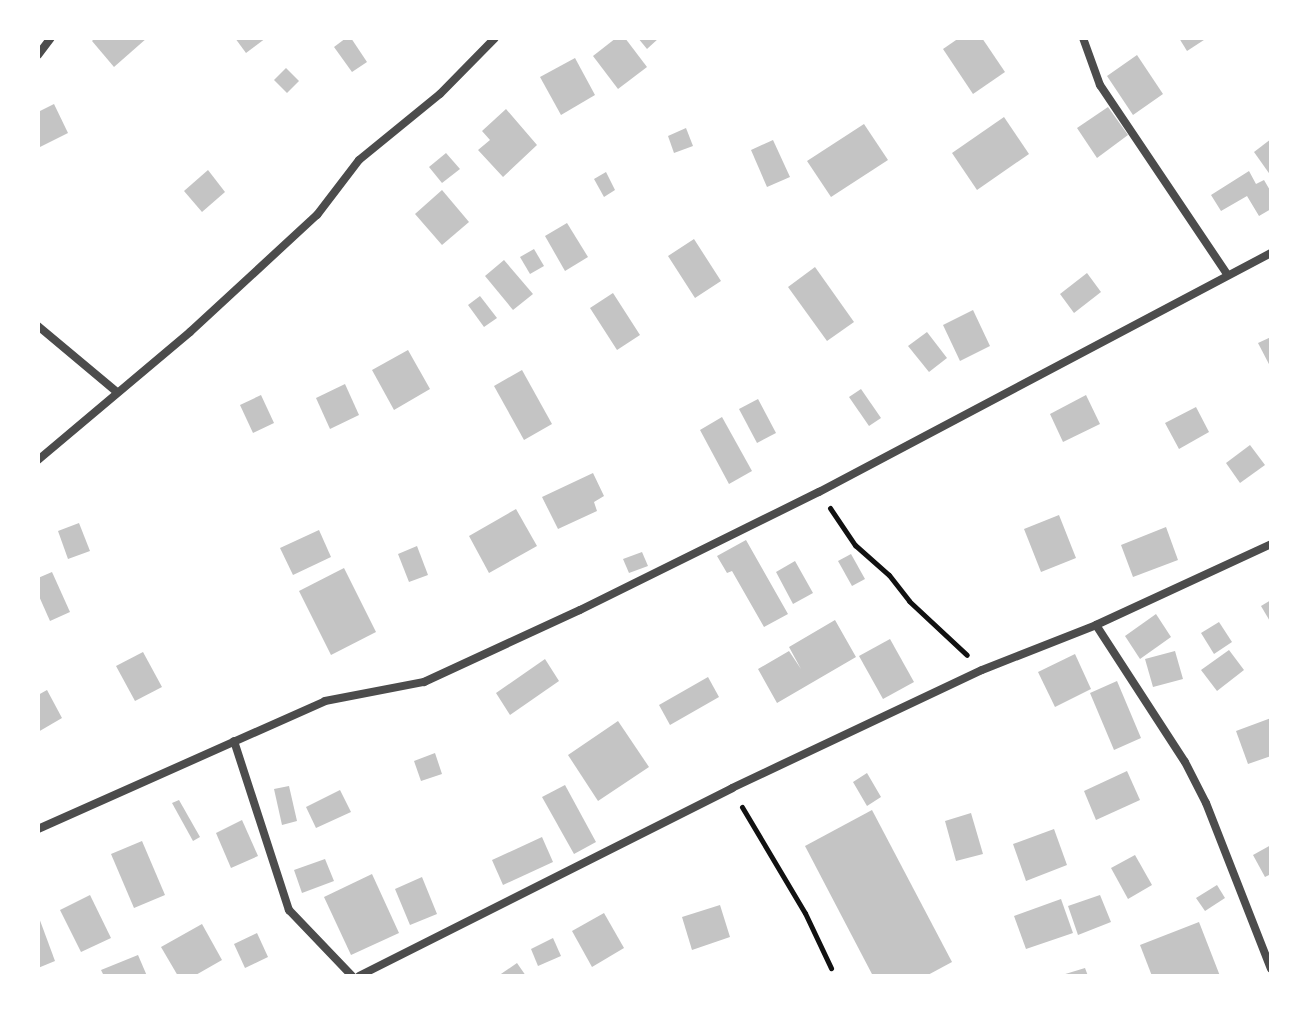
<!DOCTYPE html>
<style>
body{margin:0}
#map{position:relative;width:1309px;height:1014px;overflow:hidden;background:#fff;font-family:"Varela Round",sans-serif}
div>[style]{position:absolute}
.building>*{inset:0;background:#c4c4c4}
.path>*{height:5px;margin:-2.5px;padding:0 2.5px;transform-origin:2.5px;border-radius:2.5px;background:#111}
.minor>*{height:8px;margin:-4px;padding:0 4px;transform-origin:4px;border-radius:4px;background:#4c4c4c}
span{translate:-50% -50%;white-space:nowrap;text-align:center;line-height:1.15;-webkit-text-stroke:7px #fff;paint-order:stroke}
.frame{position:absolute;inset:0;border:40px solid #fff;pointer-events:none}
</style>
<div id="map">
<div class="building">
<i style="clip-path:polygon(95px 38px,147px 38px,114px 67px,92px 41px)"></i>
<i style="clip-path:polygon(235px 38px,266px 38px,246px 53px)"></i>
<i style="clip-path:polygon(346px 38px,351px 38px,367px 62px,352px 72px,334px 47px)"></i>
<i style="clip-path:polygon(616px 38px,625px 38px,647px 67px,618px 89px,593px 56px)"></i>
<i style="clip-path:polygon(638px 38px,659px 38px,647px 49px)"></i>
<i style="clip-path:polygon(959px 38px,982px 38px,1005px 72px,973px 94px,943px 49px)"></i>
<i style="clip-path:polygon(1179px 38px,1207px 38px,1187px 51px)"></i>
<i style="clip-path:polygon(1137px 55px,1163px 94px,1133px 115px,1107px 76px)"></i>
<i style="clip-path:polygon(575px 58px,595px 95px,561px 115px,540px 77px)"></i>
<i style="clip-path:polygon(286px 68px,299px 81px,287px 93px,274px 80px)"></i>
<i style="clip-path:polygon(54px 104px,68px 133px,40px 147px,38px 112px)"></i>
<i style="clip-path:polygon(1108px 107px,1128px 135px,1097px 158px,1077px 128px)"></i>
<i style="clip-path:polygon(506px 109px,537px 145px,503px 177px,478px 150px,490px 140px,482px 131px)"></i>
<i style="clip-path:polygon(1004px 117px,1029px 154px,977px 190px,952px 153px)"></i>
<i style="clip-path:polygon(864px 124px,888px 160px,831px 197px,807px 161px)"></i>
<i style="clip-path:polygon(686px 128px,693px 146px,674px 153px,668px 136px)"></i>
<i style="clip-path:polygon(1271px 139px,1271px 176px,1254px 152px)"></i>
<i style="clip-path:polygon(773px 140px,790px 177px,767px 187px,751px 150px)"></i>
<i style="clip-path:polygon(446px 153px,460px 169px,442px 183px,429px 167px)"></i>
<i style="clip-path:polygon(208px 170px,225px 192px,202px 212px,184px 191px)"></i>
<i style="clip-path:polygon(1249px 171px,1256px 184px,1264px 180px,1271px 192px,1271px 209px,1259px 216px,1247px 196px,1221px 211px,1211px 195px)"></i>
<i style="clip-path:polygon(606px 172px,615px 190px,604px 197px,594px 179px)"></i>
<i style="clip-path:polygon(442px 190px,469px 222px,442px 245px,415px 214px)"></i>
<i style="clip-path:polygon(567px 223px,588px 257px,565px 271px,545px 236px)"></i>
<i style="clip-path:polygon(694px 239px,721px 281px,695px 298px,668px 256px)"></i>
<i style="clip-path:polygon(534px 249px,544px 266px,530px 274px,520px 257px)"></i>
<i style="clip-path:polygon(504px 260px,533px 294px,513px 310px,485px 276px)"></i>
<i style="clip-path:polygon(815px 267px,854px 322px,827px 341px,788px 287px)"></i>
<i style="clip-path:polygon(1087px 273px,1101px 292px,1074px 313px,1060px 294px)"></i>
<i style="clip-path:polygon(613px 293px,640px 335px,617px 350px,590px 308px)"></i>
<i style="clip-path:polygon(480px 296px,497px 318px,484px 327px,468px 305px)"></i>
<i style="clip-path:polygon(973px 310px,990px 346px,960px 361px,943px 325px)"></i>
<i style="clip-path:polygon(927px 332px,947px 358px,929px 372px,908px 346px)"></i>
<i style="clip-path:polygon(1271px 337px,1271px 368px,1258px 343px)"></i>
<i style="clip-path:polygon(408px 350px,430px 389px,394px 410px,372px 370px)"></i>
<i style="clip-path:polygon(522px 370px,552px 424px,524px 440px,494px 386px)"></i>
<i style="clip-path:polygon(345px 384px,359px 415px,330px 429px,316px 398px)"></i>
<i style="clip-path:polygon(861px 389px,881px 418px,869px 426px,849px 397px)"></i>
<i style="clip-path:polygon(261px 395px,274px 423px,253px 433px,240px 405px)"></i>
<i style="clip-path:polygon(1086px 395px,1100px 424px,1063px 442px,1050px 414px)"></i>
<i style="clip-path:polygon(758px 399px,776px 433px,757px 443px,739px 409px)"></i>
<i style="clip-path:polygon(1196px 407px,1209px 432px,1179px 449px,1165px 423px)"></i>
<i style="clip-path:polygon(722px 417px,752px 471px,729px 484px,700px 430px)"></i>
<i style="clip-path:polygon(1250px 445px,1265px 465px,1240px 483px,1226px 463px)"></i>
<i style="clip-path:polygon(593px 473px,604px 496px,594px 502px,597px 511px,558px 529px,542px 497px)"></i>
<i style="clip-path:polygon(516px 509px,537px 546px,489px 573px,469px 536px)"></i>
<i style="clip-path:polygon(1059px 515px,1076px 558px,1041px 572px,1024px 529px)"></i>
<i style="clip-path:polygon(79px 523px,90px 551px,68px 559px,58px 531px)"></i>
<i style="clip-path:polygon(1166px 527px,1178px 560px,1133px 577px,1121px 545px)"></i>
<i style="clip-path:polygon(319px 530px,331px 557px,293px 575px,280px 548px)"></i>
<i style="clip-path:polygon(746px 540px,788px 614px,764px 627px,732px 571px,727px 573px,717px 556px)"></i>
<i style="clip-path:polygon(417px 546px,428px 575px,409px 582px,398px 554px)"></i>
<i style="clip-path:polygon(642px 552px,648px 566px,629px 573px,623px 559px)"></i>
<i style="clip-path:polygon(851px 554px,865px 579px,852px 586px,838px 561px)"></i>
<i style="clip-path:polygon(795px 561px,813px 593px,793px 604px,776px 572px)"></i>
<i style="clip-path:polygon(344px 568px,376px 632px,331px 655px,299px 591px)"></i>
<i style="clip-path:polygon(52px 572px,70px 612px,50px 621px,38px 594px,38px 578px)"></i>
<i style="clip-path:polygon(1271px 600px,1271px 623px,1261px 606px)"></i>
<i style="clip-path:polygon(1156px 614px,1171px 637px,1140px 659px,1125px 636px)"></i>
<i style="clip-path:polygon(835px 620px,856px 657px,777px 703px,758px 669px,789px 651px,801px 669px,789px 647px)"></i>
<i style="clip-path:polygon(1219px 622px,1232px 642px,1214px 654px,1201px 633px)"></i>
<i style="clip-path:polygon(890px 639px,914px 682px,883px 699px,859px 656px)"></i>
<i style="clip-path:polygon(1229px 650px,1244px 670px,1217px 691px,1201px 670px)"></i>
<i style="clip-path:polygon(1175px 651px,1183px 679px,1153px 687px,1145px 659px)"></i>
<i style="clip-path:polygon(143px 652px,162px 687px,135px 701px,116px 666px)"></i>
<i style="clip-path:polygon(1075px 654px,1091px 689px,1055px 707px,1038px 672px)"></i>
<i style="clip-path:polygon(545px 659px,559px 681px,510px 715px,496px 693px)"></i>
<i style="clip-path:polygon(708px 677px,719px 697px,670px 725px,659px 705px)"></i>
<i style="clip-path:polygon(1117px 681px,1141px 738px,1114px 750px,1090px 693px)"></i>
<i style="clip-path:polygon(47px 690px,62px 718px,38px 732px,38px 695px)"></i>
<i style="clip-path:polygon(1271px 718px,1271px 756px,1248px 764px,1236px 731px)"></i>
<i style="clip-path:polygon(618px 721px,649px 767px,598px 801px,568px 755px)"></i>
<i style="clip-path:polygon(435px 753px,442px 774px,421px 781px,414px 761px)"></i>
<i style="clip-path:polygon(1127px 771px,1140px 800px,1096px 820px,1084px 791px)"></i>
<i style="clip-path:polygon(867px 773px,881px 797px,867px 806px,853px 782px)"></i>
<i style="clip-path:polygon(565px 785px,596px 842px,574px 854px,542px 797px)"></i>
<i style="clip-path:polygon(289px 786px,297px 821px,282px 825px,274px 789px)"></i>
<i style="clip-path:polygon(340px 790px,351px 812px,316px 828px,306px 807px)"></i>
<i style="clip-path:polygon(179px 800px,200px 837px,193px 841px,172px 803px)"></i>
<i style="clip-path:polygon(872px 810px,952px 962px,926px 976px,873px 976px,805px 846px)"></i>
<i style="clip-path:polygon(971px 813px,983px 854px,956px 861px,945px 821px)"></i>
<i style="clip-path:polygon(242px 820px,258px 856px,231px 868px,216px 833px)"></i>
<i style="clip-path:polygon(1054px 829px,1067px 865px,1026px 881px,1013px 844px)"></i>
<i style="clip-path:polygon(542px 837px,553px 862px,503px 885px,492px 860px)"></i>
<i style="clip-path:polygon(142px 841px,165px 895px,134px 908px,111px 854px)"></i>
<i style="clip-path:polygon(1271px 845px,1271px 874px,1265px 877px,1253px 855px)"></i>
<i style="clip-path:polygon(1135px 855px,1152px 885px,1128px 899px,1111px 868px)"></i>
<i style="clip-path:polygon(325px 859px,334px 881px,302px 893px,294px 870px)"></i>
<i style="clip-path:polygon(372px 874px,399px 933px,351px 955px,324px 897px)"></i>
<i style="clip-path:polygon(422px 877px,437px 914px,410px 925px,395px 889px)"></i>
<i style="clip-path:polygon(1217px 885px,1225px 898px,1205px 911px,1196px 898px)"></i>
<i style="clip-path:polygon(90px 895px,111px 938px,81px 952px,60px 910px)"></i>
<i style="clip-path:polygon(1100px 895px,1111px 922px,1078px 935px,1068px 906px)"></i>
<i style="clip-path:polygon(1061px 899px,1073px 933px,1026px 949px,1014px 916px)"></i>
<i style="clip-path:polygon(720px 905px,730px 937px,692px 950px,682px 917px)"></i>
<i style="clip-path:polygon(604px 913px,624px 948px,592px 967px,572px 931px)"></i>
<i style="clip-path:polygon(38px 915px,55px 961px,38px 968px)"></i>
<i style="clip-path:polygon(1199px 922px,1220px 976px,1152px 976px,1140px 945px)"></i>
<i style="clip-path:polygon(202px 924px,222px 960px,194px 976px,178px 976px,161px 947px)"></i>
<i style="clip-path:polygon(257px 933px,268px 957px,245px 968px,234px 944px)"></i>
<i style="clip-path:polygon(553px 938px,561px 956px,538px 966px,531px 949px)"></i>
<i style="clip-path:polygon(138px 955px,147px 976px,104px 976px,101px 970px)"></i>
<i style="clip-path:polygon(517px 963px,526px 976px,498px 976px)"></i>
<i style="clip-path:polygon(1085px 968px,1088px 976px,1062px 976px,1062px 975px)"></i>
</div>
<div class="path">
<i style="left:830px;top:508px;width:45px;rotate:56deg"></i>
<i style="left:855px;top:545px;width:45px;rotate:41.4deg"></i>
<i style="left:889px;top:575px;width:33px;rotate:52deg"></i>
<i style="left:909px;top:601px;width:79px;rotate:43deg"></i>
<i style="left:742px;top:807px;width:123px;rotate:59.3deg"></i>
<i style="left:805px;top:913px;width:61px;rotate:64.7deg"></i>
</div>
<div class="minor">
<i style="left:1083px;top:38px;width:50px;rotate:70.1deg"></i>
<i style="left:1100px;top:85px;width:228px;rotate:56.1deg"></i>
<i style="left:38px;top:55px;width:21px;rotate:-53deg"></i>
<i style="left:38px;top:326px;width:103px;rotate:39.9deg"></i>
<i style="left:38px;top:460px;width:199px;rotate:-40.1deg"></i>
<i style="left:190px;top:332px;width:173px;rotate:-42.7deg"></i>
<i style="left:317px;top:215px;width:69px;rotate:-52.6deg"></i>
<i style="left:359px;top:160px;width:104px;rotate:-39.2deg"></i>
<i style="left:440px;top:94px;width:78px;rotate:-45.5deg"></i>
<i style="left:1096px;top:625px;width:163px;rotate:57deg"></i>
<i style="left:1185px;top:762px;width:46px;rotate:62.9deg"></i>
<i style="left:1206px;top:803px;width:178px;rotate:68.6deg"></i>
<i style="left:234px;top:741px;width:178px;rotate:72deg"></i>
<i style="left:289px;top:910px;width:91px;rotate:46.3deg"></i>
<i style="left:38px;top:829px;width:314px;rotate:-24deg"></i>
<i style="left:325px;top:701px;width:101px;rotate:-10.9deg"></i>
<i style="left:424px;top:682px;width:172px;rotate:-24.8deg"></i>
<i style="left:580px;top:610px;width:267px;rotate:-26.3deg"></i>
<i style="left:819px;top:492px;width:511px;rotate:-27.87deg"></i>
<i style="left:359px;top:976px;width:418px;rotate:-26.7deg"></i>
<i style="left:732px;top:788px;width:276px;rotate:-25.3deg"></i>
<i style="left:982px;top:670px;width:123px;rotate:-21.5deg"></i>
<i style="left:1096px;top:625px;width:193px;rotate:-24.8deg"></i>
</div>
<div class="frame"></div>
</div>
